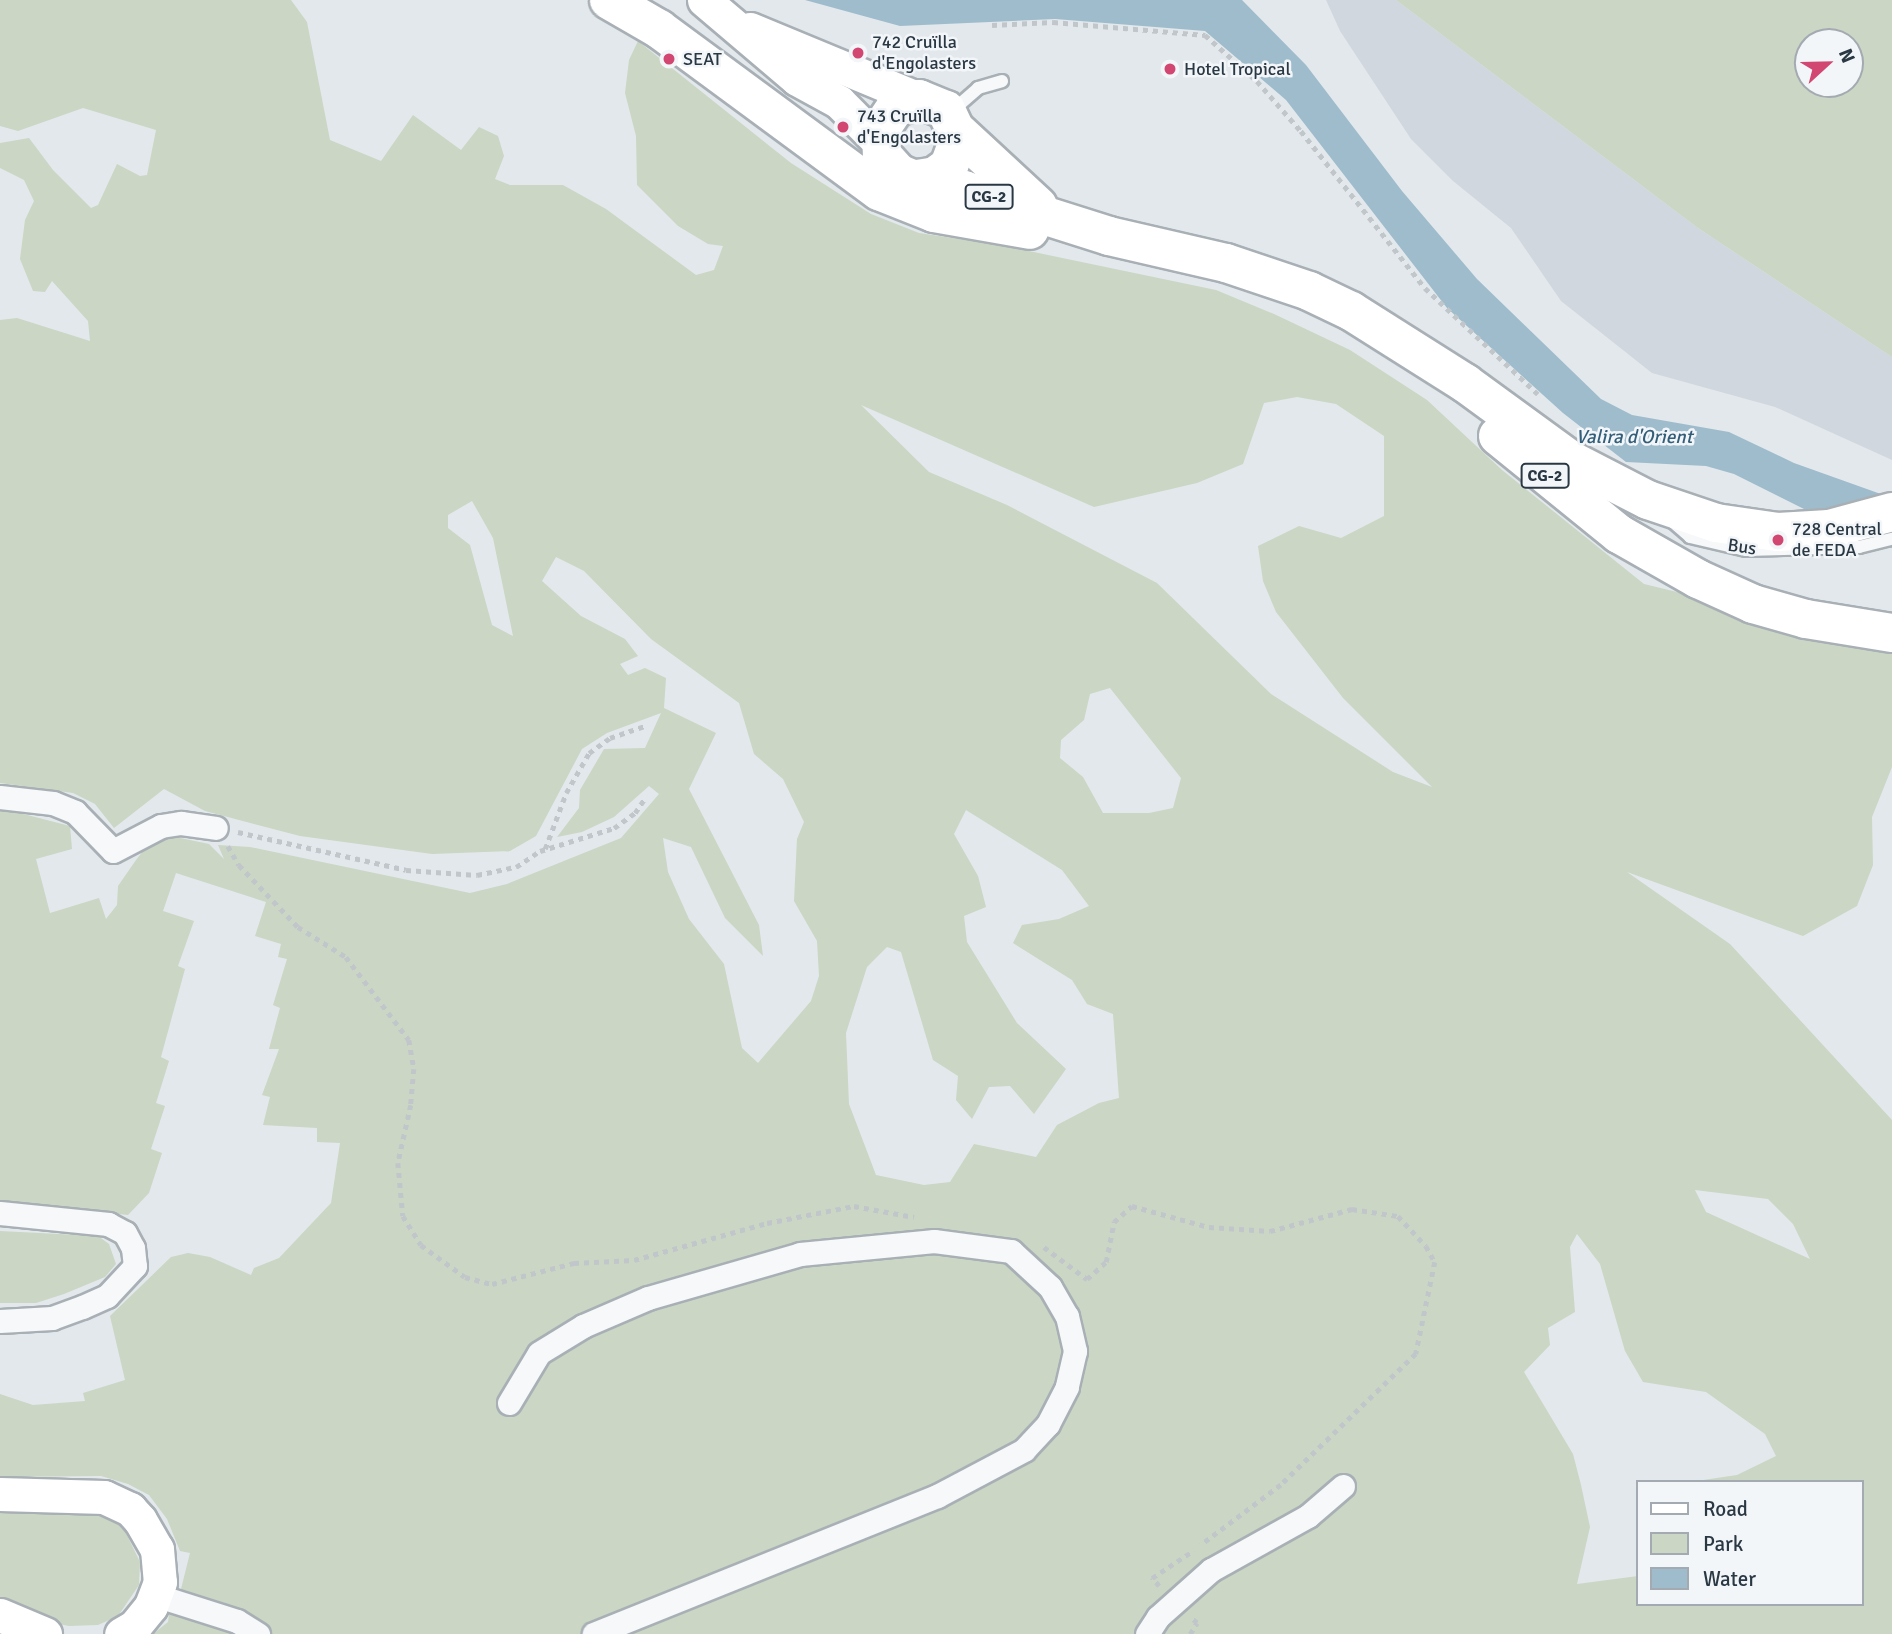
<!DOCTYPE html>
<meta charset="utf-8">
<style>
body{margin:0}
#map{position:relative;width:1892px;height:1634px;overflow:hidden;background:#e3e8ec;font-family:Signika,sans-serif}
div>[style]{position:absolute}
.built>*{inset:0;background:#d1d7de}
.green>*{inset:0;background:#cbd6c4}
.water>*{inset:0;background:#9ebccc}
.path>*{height:4.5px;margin-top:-2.25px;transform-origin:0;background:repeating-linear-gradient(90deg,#c1c6cb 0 5px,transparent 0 10px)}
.roads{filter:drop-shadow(2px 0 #a8b0b6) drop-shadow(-2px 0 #a8b0b6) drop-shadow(0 2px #a8b0b6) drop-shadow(0 -2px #a8b0b6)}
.service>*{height:12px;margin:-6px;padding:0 6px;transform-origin:6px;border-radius:6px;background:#f6f8fa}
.minor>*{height:23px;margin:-11.5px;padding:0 11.5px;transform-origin:11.5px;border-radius:11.5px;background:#f6f8fa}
.secondary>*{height:33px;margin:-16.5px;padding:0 16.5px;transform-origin:16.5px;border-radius:16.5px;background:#fff}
.trunk>*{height:38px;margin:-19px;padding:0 19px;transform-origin:19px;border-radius:19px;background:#fff}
.dots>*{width:19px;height:19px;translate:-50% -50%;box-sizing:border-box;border:4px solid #f3f6f9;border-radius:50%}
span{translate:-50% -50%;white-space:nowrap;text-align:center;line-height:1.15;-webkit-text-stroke:5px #f3f6f9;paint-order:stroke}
.shield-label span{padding:2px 5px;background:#f3f6f9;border:2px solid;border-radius:5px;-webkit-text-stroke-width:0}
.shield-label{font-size:16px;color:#2a3844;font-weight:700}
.poi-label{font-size:18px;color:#2a3844}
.left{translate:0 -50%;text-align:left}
.street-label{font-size:18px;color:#2a3844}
.water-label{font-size:19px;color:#335e7a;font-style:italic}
.legend{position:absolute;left:1636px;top:1480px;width:228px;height:126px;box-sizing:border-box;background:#f3f6f9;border:2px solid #a3aab1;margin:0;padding:9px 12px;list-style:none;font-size:21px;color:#2a3844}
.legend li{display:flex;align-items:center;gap:14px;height:35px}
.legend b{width:35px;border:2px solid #a3aab1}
.north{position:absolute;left:1794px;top:28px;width:70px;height:70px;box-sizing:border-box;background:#f3f6f9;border:2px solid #a3aab1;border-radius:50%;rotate:68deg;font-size:19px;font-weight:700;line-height:28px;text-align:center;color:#2a3844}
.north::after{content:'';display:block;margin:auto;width:24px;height:32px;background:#d24772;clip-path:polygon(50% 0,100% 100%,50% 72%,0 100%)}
</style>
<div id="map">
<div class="built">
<i style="clip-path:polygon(1326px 0,1396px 0,1698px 228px,1892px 357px,1892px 460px,1775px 407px,1652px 373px,1561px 301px,1511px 228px,1453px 181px,1411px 139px,1340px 31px)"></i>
</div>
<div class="green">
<i style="clip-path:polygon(evenodd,0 0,291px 0,307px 22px,330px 140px,381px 161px,413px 115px,461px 150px,479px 127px,498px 136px,504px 156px,495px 179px,510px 185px,563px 185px,606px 209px,696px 275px,714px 270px,723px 246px,708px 244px,678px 226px,637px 185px,636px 136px,625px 93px,629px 60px,638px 41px,791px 163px,871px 214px,919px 233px,1000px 245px,1216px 290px,1274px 314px,1350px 350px,1427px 400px,1502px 470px,1644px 584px,1892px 644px,1892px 767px,1872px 817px,1873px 865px,1857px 906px,1803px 936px,1627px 872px,1730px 944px,1892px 1120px,1892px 1634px,628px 1634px,633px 1629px,594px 1634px,153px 1634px,168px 1622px,171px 1600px,178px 1601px,190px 1553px,180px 1551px,167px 1519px,149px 1495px,128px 1484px,101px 1476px,0 1477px,0 1394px,33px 1405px,85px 1401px,83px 1393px,125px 1380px,110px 1316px,171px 1257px,188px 1253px,210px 1257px,251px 1275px,254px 1268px,279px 1258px,331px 1203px,340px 1143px,317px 1142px,317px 1128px,263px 1125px,270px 1097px,262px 1095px,279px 1049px,269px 1049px,280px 1008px,273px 1005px,287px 959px,278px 957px,281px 944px,255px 936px,266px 902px,176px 873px,163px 911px,194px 921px,178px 966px,185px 969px,161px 1057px,169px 1061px,156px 1103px,165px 1106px,151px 1149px,162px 1153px,149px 1193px,128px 1215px,0 1201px,0 808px,70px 826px,72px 849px,36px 859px,50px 913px,99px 898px,106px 919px,117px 905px,118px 886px,136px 860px,147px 846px,171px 836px,209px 844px,224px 859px,218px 845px,250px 847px,470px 893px,507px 884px,621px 838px,659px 794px,649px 786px,614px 817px,582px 832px,557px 837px,579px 808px,580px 790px,604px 749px,645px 748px,661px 713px,607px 733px,582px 749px,536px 836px,510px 851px,432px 854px,300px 836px,205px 811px,164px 789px,114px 828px,95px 804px,73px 793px,0 783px,0 320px,17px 318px,90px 341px,88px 321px,52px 281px,45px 292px,33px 291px,20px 259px,25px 220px,34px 201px,24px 180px,0 168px,0 143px,29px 138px,53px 170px,91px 208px,98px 205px,117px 164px,140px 176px,147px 175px,156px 130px,83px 108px,18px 131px,0 126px,0 0,1297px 397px,1336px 404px,1384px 436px,1384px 516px,1341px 538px,1299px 526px,1258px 546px,1263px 581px,1276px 612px,1343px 698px,1432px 787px,1393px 772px,1271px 694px,1157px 583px,1007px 505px,929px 472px,861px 405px,1094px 507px,1197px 483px,1243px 464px,1264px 403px,1297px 397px,0 0,472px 501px,493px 538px,513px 636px,492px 625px,470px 545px,448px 528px,448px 515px,472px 501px,0 0,556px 557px,584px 571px,651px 639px,739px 703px,754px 754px,783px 779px,804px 822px,797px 839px,794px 901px,817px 941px,819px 976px,811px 1001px,758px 1063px,742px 1048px,724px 964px,689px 919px,668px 872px,663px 838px,691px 847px,725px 918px,763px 956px,759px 925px,689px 789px,716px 733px,664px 708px,666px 678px,645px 668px,628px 675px,620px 664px,638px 656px,625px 639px,581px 616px,542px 581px,556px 557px,0 0,1110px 688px,1181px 778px,1173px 808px,1149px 813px,1103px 813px,1083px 777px,1060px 758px,1061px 740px,1084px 720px,1090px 694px,1110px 688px,0 0,966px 810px,1062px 870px,1089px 906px,1059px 919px,1022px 925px,1013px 943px,1072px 980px,1087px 1004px,1113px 1014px,1119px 1098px,1099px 1103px,1057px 1125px,1036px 1157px,974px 1144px,950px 1182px,924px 1185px,876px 1175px,849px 1104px,846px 1033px,867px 967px,887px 947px,901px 952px,933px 1060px,958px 1076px,956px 1100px,972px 1119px,989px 1087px,1010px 1086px,1034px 1114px,1066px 1069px,1017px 1023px,967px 942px,964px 916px,986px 907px,978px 876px,954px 834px,966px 810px,0 0,1695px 1190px,1768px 1199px,1793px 1224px,1810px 1259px,1706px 1212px,1695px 1190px,0 0,1577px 1234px,1600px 1264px,1625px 1351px,1643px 1382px,1706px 1392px,1765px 1434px,1776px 1456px,1737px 1475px,1690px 1482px,1862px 1482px,1862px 1604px,1638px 1604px,1638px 1576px,1577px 1584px,1590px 1527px,1581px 1485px,1573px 1454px,1524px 1372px,1550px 1345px,1548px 1328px,1575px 1312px,1570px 1247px,1577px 1234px)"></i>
<i style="clip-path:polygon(evenodd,1396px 0,1892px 0,1892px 357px,1698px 228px,1396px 0,1808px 42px,1850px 42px,1850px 84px,1808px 84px,1808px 42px)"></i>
<i style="clip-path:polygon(0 1231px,98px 1236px,109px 1244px,116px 1264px,105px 1277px,64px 1294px,36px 1303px,0 1303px)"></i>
<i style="clip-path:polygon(0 1509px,53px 1514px,80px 1510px,120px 1521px,140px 1562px,139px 1585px,118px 1616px,98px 1625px,69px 1626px,44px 1621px,0 1600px)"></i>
</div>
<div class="water">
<i style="clip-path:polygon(805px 0,1242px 0,1306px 65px,1402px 191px,1477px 279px,1601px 399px,1632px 415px,1729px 432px,1794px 463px,1892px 498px,1892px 548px,1876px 545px,1734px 474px,1706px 466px,1626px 462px,1563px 413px,1447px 308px,1286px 100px,1205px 31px,1055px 19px,900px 26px)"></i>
</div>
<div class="path">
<i style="left:992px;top:25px;width:61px;rotate:-2.8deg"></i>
<i style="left:1053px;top:22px;width:153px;rotate:4.9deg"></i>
<i style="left:1205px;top:35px;width:69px;rotate:41.5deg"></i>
<i style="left:1257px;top:81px;width:67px;rotate:48.7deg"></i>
<i style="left:1301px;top:131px;width:200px;rotate:51.7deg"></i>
<i style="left:1425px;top:288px;width:155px;rotate:43.2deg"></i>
<i style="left:238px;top:832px;width:172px;rotate:12.7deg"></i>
<i style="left:406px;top:870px;width:71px;rotate:4deg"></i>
<i style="left:477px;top:875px;width:40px;rotate:-12deg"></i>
<i style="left:516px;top:867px;width:29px;rotate:-34deg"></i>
<i style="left:540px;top:851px;width:77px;rotate:-17.3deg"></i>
<i style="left:614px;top:828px;width:26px;rotate:-36deg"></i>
<i style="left:635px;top:813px;width:18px;rotate:-56deg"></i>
<i style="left:228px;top:846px;width:22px;rotate:60deg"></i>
<i style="left:239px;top:865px;width:86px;rotate:46.4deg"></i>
<i style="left:298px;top:927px;width:57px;rotate:32deg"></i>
<i style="left:346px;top:957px;width:104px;rotate:52.8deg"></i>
<i style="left:409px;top:1040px;width:29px;rotate:80deg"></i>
<i style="left:414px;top:1069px;width:36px;rotate:95deg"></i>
<i style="left:411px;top:1105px;width:59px;rotate:102.6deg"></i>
<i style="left:398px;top:1163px;width:53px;rotate:84.6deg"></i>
<i style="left:403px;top:1216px;width:34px;rotate:58deg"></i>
<i style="left:421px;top:1245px;width:54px;rotate:36deg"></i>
<i style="left:465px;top:1277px;width:28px;rotate:15deg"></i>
<i style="left:492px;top:1284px;width:85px;rotate:-14.4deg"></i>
<i style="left:574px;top:1263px;width:60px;rotate:-2.9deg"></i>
<i style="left:634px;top:1260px;width:138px;rotate:-15.5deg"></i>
<i style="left:767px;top:1223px;width:89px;rotate:-11.1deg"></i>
<i style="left:854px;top:1206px;width:61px;rotate:10.4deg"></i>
<i style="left:545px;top:849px;width:60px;rotate:-69.4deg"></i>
<i style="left:566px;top:793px;width:46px;rotate:-60.1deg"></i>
<i style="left:589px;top:753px;width:26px;rotate:-36deg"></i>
<i style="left:610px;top:738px;width:37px;rotate:-19deg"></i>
<i style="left:1044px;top:1247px;width:54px;rotate:36.7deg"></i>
<i style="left:1087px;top:1279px;width:25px;rotate:-42deg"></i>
<i style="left:1106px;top:1262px;width:41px;rotate:-78.7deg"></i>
<i style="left:1114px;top:1222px;width:24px;rotate:-42deg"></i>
<i style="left:1132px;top:1206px;width:80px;rotate:15.3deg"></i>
<i style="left:1209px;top:1227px;width:61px;rotate:3.8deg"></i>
<i style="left:1270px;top:1231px;width:85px;rotate:-15deg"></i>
<i style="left:1352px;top:1209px;width:47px;rotate:8.7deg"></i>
<i style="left:1398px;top:1216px;width:41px;rotate:47deg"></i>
<i style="left:1426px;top:1246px;width:18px;rotate:61deg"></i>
<i style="left:1435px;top:1262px;width:94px;rotate:101.7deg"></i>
<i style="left:1416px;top:1354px;width:188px;rotate:135.9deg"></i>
<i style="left:1281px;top:1485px;width:100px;rotate:143.1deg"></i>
<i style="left:1159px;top:1586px;width:11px;rotate:-131deg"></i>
<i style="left:1152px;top:1578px;width:50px;rotate:-33.7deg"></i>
<i style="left:1190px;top:1634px;width:13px;rotate:-58deg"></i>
<i style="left:1197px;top:1623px;width:8px;rotate:-140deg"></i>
</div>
<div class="roads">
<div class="service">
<i style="left:952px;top:111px;width:35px;rotate:-41deg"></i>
<i style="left:978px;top:88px;width:25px;rotate:-16deg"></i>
<i style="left:1673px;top:522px;width:23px;rotate:41deg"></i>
<i style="left:1690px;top:537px;width:57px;rotate:13.1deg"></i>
<i style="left:1746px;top:550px;width:113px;rotate:-1.5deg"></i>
<i style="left:1859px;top:547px;width:34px;rotate:-14deg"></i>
</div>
<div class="minor">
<i style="left:0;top:797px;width:53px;rotate:6.5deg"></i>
<i style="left:53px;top:803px;width:24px;rotate:22deg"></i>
<i style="left:75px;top:812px;width:54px;rotate:45.7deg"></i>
<i style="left:113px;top:851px;width:54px;rotate:-27.5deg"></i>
<i style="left:161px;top:826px;width:20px;rotate:-9deg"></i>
<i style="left:181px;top:823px;width:35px;rotate:8deg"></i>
<i style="left:0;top:1213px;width:109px;rotate:5.8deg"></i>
<i style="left:108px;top:1224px;width:19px;rotate:28deg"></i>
<i style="left:125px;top:1233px;width:17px;rotate:62deg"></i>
<i style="left:133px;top:1248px;width:18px;rotate:84deg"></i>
<i style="left:135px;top:1266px;width:41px;rotate:133deg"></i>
<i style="left:107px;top:1296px;width:27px;rotate:156deg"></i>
<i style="left:82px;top:1307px;width:32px;rotate:160deg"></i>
<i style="left:52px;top:1318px;width:52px;rotate:176.7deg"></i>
<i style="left:509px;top:1403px;width:58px;rotate:-59deg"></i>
<i style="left:539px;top:1353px;width:52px;rotate:-31.5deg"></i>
<i style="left:583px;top:1326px;width:71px;rotate:-23.3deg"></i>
<i style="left:648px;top:1298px;width:158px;rotate:-16.1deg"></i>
<i style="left:800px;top:1254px;width:135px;rotate:-5.5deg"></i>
<i style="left:934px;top:1241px;width:78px;rotate:7.4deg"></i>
<i style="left:1011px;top:1251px;width:53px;rotate:42.7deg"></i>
<i style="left:1050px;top:1287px;width:34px;rotate:60deg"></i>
<i style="left:1067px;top:1316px;width:36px;rotate:77deg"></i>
<i style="left:1075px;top:1351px;width:37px;rotate:103deg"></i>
<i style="left:1067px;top:1387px;width:42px;rotate:117.2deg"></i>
<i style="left:1048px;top:1424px;width:35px;rotate:133deg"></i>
<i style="left:1024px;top:1450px;width:98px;rotate:152.1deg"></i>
<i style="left:937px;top:1496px;width:370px;rotate:158.1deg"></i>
<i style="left:155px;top:1595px;width:86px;rotate:17.6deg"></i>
<i style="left:237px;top:1621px;width:25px;rotate:32deg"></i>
<i style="left:1147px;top:1634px;width:20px;rotate:-57deg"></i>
<i style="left:1158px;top:1617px;width:71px;rotate:-41.6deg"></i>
<i style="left:1211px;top:1570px;width:111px;rotate:-29.1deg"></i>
<i style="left:1308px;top:1516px;width:46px;rotate:-40.6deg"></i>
</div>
<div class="secondary">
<i style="left:704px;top:0;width:122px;rotate:40.3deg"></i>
<i style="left:797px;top:79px;width:48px;rotate:28.7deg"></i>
<i style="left:839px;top:102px;width:57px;rotate:45deg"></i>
<i style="left:750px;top:29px;width:183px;rotate:22.5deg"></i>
<i style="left:0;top:1494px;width:104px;rotate:1.7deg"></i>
<i style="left:104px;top:1497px;width:29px;rotate:25deg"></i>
<i style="left:130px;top:1509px;width:15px;rotate:48deg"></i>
<i style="left:140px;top:1520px;width:34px;rotate:60deg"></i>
<i style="left:157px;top:1549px;width:33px;rotate:85deg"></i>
<i style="left:160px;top:1582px;width:26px;rotate:111deg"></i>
<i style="left:151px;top:1606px;width:26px;rotate:129deg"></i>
<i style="left:135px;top:1626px;width:16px;rotate:150deg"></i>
<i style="left:0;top:1615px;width:49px;rotate:22.9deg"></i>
</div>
<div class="trunk">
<i style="left:609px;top:0;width:58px;rotate:30.1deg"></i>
<i style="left:659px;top:29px;width:273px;rotate:36.4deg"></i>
<i style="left:879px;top:191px;width:59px;rotate:21.8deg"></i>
<i style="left:934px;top:213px;width:97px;rotate:10deg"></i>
<i style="left:958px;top:132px;width:109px;rotate:42.8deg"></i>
<i style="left:917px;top:179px;width:18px;rotate:-9deg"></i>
<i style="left:935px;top:176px;width:17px;rotate:-36deg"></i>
<i style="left:949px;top:166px;width:30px;rotate:-70deg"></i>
<i style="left:959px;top:138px;width:31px;rotate:-115deg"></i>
<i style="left:946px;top:110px;width:29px;rotate:-158deg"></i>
<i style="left:919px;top:99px;width:26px;rotate:159deg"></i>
<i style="left:895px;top:108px;width:25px;rotate:124deg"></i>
<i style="left:881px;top:129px;width:26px;rotate:88deg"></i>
<i style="left:882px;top:155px;width:24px;rotate:48deg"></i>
<i style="left:898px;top:173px;width:15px;rotate:23deg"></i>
<i style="left:912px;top:179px;width:53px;rotate:11.9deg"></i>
<i style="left:964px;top:190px;width:152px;rotate:17.6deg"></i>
<i style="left:1109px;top:236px;width:120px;rotate:13deg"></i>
<i style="left:1226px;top:263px;width:88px;rotate:18.6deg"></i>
<i style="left:1309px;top:291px;width:47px;rotate:25.5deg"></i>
<i style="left:1351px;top:311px;width:135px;rotate:32.3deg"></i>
<i style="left:1465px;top:383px;width:132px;rotate:36.1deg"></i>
<i style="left:1572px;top:461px;width:85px;rotate:27.2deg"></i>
<i style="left:1648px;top:500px;width:72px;rotate:18.7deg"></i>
<i style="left:1716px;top:523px;width:63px;rotate:8.3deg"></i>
<i style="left:1778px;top:532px;width:51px;rotate:-3.4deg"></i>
<i style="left:1829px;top:529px;width:65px;rotate:-15.1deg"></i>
<i style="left:1498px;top:436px;width:156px;rotate:39deg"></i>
<i style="left:1619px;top:534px;width:91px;rotate:29.7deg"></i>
<i style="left:1698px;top:579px;width:60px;rotate:24.4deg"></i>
<i style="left:1753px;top:604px;width:55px;rotate:15.8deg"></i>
<i style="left:1806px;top:619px;width:87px;rotate:9.2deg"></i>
</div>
</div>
<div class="dots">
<i style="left:858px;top:53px;background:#d24772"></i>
<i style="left:669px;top:59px;background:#d24772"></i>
<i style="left:1170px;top:69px;background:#d24772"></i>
<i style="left:843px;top:127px;background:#d24772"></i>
<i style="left:1778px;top:540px;background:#d24772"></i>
</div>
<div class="shield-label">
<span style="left:989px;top:197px">CG-2</span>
<span style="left:1545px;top:476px">CG-2</span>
</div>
<div class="poi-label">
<span class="left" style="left:872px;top:53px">742 Cruïlla<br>d'Engolasters</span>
<span class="left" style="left:683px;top:59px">SEAT</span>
<span class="left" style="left:1184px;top:69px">Hotel Tropical</span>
<span class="left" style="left:857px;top:127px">743 Cruïlla<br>d'Engolasters</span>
<span class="left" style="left:1792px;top:540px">728 Central<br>de FEDA</span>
</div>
<div class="street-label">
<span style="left:1742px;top:547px;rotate:8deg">Bus</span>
</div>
<div class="water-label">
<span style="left:1634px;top:438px">Valira d'Orient</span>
</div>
<ul class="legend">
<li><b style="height:9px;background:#fff"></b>Road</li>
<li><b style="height:19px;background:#cbd6c4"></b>Park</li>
<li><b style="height:19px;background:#9ebccc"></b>Water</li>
</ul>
<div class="north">N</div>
</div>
